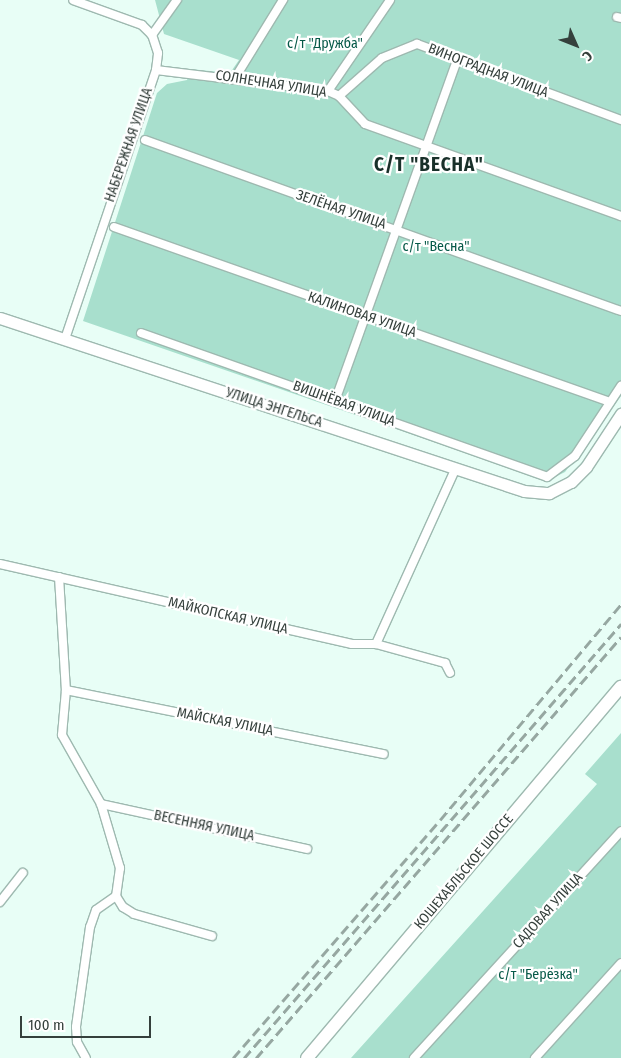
<!DOCTYPE html>
<meta charset="utf-8">
<style>
body{margin:0}
#map{position:relative;width:621px;height:1058px;overflow:hidden;background:#e8fef6;font-family:"Fira Sans Condensed",sans-serif}
div>[style]{position:absolute}
.green>*{inset:0;background:#a8dfcd}
.roads{filter:drop-shadow(1px 0 #9eb9b0) drop-shadow(-1px 0 #9eb9b0) drop-shadow(0 1px #9eb9b0) drop-shadow(0 -1px #9eb9b0)}
.street>*{height:8px;margin:-4px;padding:0 4px;transform-origin:4px;border-radius:4px;background:#fff}
.secondary>*{height:11px;margin:-5.5px;padding:0 5.5px;transform-origin:5.5px;border-radius:5.5px;background:#fff}
.primary>*{height:12px;margin:-6px;padding:0 6px;transform-origin:6px;border-radius:6px;background:#fff}
.rail>*{height:2.5px;margin-top:-1.25px;transform-origin:0;background:repeating-linear-gradient(90deg,#96a7a1 0 10px,transparent 0 15px)}
span{translate:-50% -50%;white-space:nowrap;text-align:center;line-height:1.15;-webkit-text-stroke:4.5px #fff;paint-order:stroke}
.park-label{font-size:14px;color:#065948}
.street-label{font-size:14px;color:#35403c}
.district-label{font-size:19px;color:#19302a;font-weight:700;letter-spacing:1px}
.north{position:absolute;left:551px;top:20px;width:50px;height:50px;-webkit-text-stroke:4px #fff;paint-order:stroke;rotate:134deg;font-size:14px;font-weight:700;line-height:20px;text-align:center;color:#35403c}
.north::after{content:'';display:block;margin:auto;width:18px;height:22px;background:#35403c;clip-path:polygon(50% 0,100% 100%,50% 72%,0 100%)}
.scale{position:absolute;left:20px;top:1016px;width:131px;height:22px;box-sizing:border-box;border:2px solid #35403c;border-top:0;padding-left:6px;font-size:15px;line-height:18px;white-space:nowrap;color:#35403c;-webkit-text-stroke:4px #fff;paint-order:stroke}
</style>
<div id="map">
<div class="green">
<i style="clip-path:polygon(155px 0,621px 0,621px 396px,565px 472px,547px 481px,83px 321px,157px 93px,167px 84px,187px 80px,190px 69px,230px 73px,239px 60px,164px 34px)"></i>
<i style="clip-path:polygon(621px 733px,621px 1058px,351px 1058px,597px 784px,585px 774px)"></i>
</div>
<div class="roads">
<div class="street">
<i style="left:617px;top:17px;width:4px;rotate:14deg"></i>
<i style="left:152px;top:35px;width:43px;rotate:-54.5deg"></i>
<i style="left:156px;top:70px;width:173px;rotate:7deg"></i>
<i style="left:328px;top:91px;width:12px;rotate:24deg"></i>
<i style="left:339px;top:96px;width:38px;rotate:47deg"></i>
<i style="left:365px;top:124px;width:272px;rotate:19.8deg"></i>
<i style="left:235px;top:78px;width:92px;rotate:-58.4deg"></i>
<i style="left:328px;top:91px;width:110px;rotate:-55.7deg"></i>
<i style="left:339px;top:96px;width:57px;rotate:-41.5deg"></i>
<i style="left:382px;top:58px;width:38px;rotate:-22deg"></i>
<i style="left:417px;top:44px;width:218px;rotate:20.4deg"></i>
<i style="left:145px;top:140px;width:506px;rotate:19.76deg"></i>
<i style="left:114px;top:227px;width:526px;rotate:19.43deg"></i>
<i style="left:141px;top:333px;width:431px;rotate:19.5deg"></i>
<i style="left:547px;top:477px;width:35px;rotate:-37deg"></i>
<i style="left:575px;top:456px;width:84px;rotate:-56.7deg"></i>
<i style="left:65px;top:339px;width:284px;rotate:-71.3deg"></i>
<i style="left:156px;top:70px;width:17px;rotate:-83deg"></i>
<i style="left:158px;top:53px;width:19px;rotate:-108deg"></i>
<i style="left:152px;top:35px;width:14px;rotate:-135deg"></i>
<i style="left:142px;top:25px;width:73px;rotate:-160.1deg"></i>
<i style="left:335px;top:401px;width:361px;rotate:-70.3deg"></i>
<i style="left:0;top:564px;width:361px;rotate:12.8deg"></i>
<i style="left:352px;top:644px;width:24px"></i>
<i style="left:376px;top:644px;width:72px;rotate:15.4deg"></i>
<i style="left:445px;top:663px;width:11px;rotate:63deg"></i>
<i style="left:59px;top:577px;width:113px;rotate:86.5deg"></i>
<i style="left:66px;top:690px;width:45px;rotate:95.1deg"></i>
<i style="left:62px;top:735px;width:79px;rotate:60.5deg"></i>
<i style="left:101px;top:804px;width:67px;rotate:73.5deg"></i>
<i style="left:120px;top:868px;width:28px;rotate:98deg"></i>
<i style="left:116px;top:896px;width:24px;rotate:145deg"></i>
<i style="left:96px;top:910px;width:18px;rotate:109deg"></i>
<i style="left:90px;top:927px;width:101px;rotate:98deg"></i>
<i style="left:76px;top:1027px;width:15px;rotate:86deg"></i>
<i style="left:77px;top:1042px;width:18px;rotate:61deg"></i>
<i style="left:376px;top:644px;width:193px;rotate:-65.6deg"></i>
<i style="left:66px;top:690px;width:324px;rotate:11.4deg"></i>
<i style="left:101px;top:804px;width:211px;rotate:12.3deg"></i>
<i style="left:116px;top:896px;width:13px;rotate:58deg"></i>
<i style="left:123px;top:907px;width:13px;rotate:32deg"></i>
<i style="left:134px;top:914px;width:81px;rotate:15.8deg"></i>
<i style="left:0;top:902px;width:37px;rotate:-52deg"></i>
<i style="left:414px;top:1058px;width:307px;rotate:-47.6deg"></i>
<i style="left:535px;top:1058px;width:128px;rotate:-47.8deg"></i>
</div>
<div class="secondary">
<i style="left:0;top:318px;width:552px;rotate:18.27deg"></i>
<i style="left:524px;top:491px;width:25px;rotate:5deg"></i>
<i style="left:549px;top:493px;width:25px;rotate:-27deg"></i>
<i style="left:571px;top:482px;width:21px;rotate:-45deg"></i>
<i style="left:586px;top:467px;width:64px;rotate:-56.6deg"></i>
</div>
<div class="primary">
<i style="left:307px;top:1058px;width:486px;rotate:-49.8deg"></i>
</div>
</div>
<div class="rail">
<i style="left:233px;top:1058px;width:315px;rotate:-49deg"></i>
<i style="left:440px;top:820px;width:282px;rotate:-50deg"></i>
<i style="left:244px;top:1058px;width:575px;rotate:-49.02deg"></i>
<i style="left:256px;top:1058px;width:557px;rotate:-49.08deg"></i>
</div>
<div class="park-label">
<span style="left:325px;top:44px">с/т "Дружба"</span>
<span style="left:436px;top:247px">с/т "Весна"</span>
<span style="left:538px;top:975px">с/т "Берёзка"</span>
</div>
<div class="street-label">
<span style="left:488px;top:71px;rotate:21deg">ВИНОГРАДНАЯ УЛИЦА</span>
<span style="left:271px;top:84px;rotate:9deg">СОЛНЕЧНАЯ УЛИЦА</span>
<span style="left:129px;top:145px;rotate:-71deg">НАБЕРЕЖНАЯ УЛИЦА</span>
<span style="left:341px;top:210px;rotate:19deg">ЗЕЛЁНАЯ УЛИЦА</span>
<span style="left:362px;top:315px;rotate:19deg">КАЛИНОВАЯ УЛИЦА</span>
<span style="left:344px;top:404px;rotate:20deg">ВИШНЁВАЯ УЛИЦА</span>
<span style="left:274px;top:408px;rotate:18deg">УЛИЦА ЭНГЕЛЬСА</span>
<span style="left:228px;top:616px;rotate:13deg">МАЙКОПСКАЯ УЛИЦА</span>
<span style="left:225px;top:722px;rotate:11deg">МАЙСКАЯ УЛИЦА</span>
<span style="left:204px;top:826px;rotate:12deg">ВЕСЕННЯЯ УЛИЦА</span>
<span style="left:464px;top:872px;rotate:-50deg">КОШЕХАБЛЬСКОЕ ШОССЕ</span>
<span style="left:548px;top:911px;rotate:-48deg">САДОВАЯ УЛИЦА</span>
</div>
<div class="district-label">
<span style="left:429px;top:165px">С/Т "ВЕСНА"</span>
</div>
<div class="north">С</div>
<div class="scale">100 m</div>
</div>
